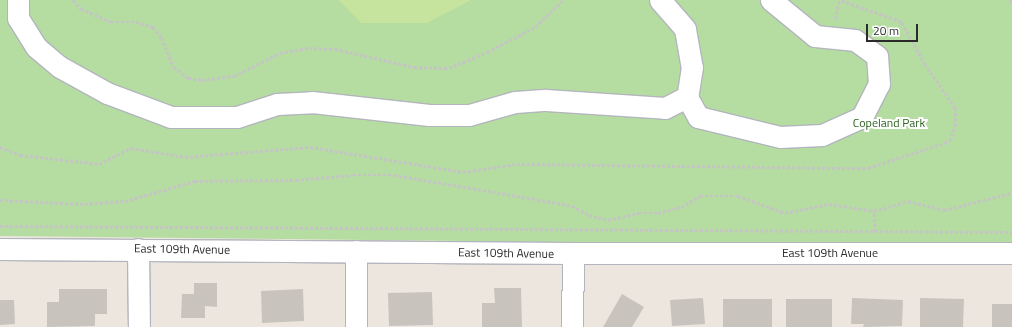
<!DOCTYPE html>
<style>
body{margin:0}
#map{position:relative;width:1012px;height:327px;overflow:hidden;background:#ece6df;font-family:"Titillium Web",sans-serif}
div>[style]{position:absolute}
.green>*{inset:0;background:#b6dda1}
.pitch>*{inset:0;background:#c6e49d}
.building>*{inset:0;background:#c8c4bd}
.path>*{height:2.5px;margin-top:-1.25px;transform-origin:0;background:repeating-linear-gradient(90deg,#c4c4c4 0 3px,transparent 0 5px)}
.roads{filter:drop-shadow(1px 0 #b2b5bd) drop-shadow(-1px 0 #b2b5bd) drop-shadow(0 1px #b2b5bd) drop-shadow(0 -1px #b2b5bd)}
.minor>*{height:21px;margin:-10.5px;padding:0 10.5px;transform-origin:10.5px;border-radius:10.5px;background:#fff}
span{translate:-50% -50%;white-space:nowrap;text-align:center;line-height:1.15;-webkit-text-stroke:4px #fff;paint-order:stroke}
.park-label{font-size:12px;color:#2f6321}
.street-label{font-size:12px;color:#2b2b2b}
.scale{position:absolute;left:866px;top:24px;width:52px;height:18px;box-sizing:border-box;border:2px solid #2b2b2b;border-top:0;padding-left:5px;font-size:12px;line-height:14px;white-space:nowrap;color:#2b2b2b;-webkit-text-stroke:3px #fff;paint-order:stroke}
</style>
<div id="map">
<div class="green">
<i style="clip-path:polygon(0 0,1012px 0,1012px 247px,0 236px)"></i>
</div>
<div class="pitch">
<i style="clip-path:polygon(339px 0,471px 0,427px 23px,361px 23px)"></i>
</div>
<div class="building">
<i style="clip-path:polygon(194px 283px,217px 283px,217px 307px,205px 306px,205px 318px,181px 318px,182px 294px,194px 294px)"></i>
<i style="clip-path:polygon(494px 288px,521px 288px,522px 327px,482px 327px,482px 303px,495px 303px)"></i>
<i style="clip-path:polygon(59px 289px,107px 289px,107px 314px,95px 314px,95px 326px,47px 327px,47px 302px,59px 302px)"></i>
<i style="clip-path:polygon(303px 289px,304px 321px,262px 323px,261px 291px)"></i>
<i style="clip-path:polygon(432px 292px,433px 325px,389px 326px,388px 293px)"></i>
<i style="clip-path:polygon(622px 294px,644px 307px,632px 327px,603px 327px)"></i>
<i style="clip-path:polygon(703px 298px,705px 324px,672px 326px,670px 300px)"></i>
<i style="clip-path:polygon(852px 298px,903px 300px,902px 326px,863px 327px,864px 324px,851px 324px)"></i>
<i style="clip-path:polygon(920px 298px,964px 299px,963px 327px,920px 327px)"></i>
<i style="clip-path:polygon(723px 299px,772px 299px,772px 327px,723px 327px)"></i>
<i style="clip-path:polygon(786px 299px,832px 299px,832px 327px,786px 327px)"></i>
<i style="clip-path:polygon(0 300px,14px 300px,15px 324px,0 325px)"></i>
<i style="clip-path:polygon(992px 304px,1012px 304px,1012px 327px,992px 327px)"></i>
</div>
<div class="path">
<i style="left:73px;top:0;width:12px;rotate:48deg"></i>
<i style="left:81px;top:9px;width:33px;rotate:23deg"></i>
<i style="left:111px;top:22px;width:25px"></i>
<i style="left:136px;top:22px;width:18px;rotate:16deg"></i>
<i style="left:153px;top:27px;width:14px;rotate:51deg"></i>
<i style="left:162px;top:38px;width:31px;rotate:68deg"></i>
<i style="left:174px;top:67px;width:18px;rotate:38deg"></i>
<i style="left:188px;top:78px;width:14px;rotate:8deg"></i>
<i style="left:202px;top:80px;width:32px;rotate:-7deg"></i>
<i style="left:234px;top:76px;width:51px;rotate:-26.6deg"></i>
<i style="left:280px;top:53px;width:29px;rotate:-10deg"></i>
<i style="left:309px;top:48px;width:26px;rotate:2deg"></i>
<i style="left:335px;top:49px;width:81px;rotate:12.8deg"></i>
<i style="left:414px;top:67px;width:35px;rotate:2deg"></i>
<i style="left:449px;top:68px;width:41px;rotate:-22.8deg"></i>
<i style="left:487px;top:52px;width:54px;rotate:-27.5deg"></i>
<i style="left:535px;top:27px;width:39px;rotate:-44deg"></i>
<i style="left:1010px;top:0;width:3px;rotate:45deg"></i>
<i style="left:835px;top:19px;width:19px;rotate:-78deg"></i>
<i style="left:0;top:147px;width:22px;rotate:22deg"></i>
<i style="left:20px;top:155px;width:80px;rotate:6.5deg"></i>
<i style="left:99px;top:164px;width:36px;rotate:-27deg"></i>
<i style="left:131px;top:148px;width:55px;rotate:9.5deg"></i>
<i style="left:185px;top:157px;width:125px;rotate:-4.6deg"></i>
<i style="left:310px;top:147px;width:155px;rotate:9.3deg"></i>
<i style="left:463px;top:172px;width:55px;rotate:-8.4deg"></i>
<i style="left:517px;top:164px;width:351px;rotate:0.7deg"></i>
<i style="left:868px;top:168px;width:86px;rotate:-18.2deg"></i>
<i style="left:950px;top:141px;width:16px;rotate:-72deg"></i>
<i style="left:955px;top:126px;width:18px;rotate:-90deg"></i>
<i style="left:955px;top:108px;width:52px;rotate:-124.9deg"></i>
<i style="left:925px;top:65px;width:49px;rotate:-119.2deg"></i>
<i style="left:901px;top:22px;width:66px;rotate:-160.5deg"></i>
<i style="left:0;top:200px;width:80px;rotate:2.9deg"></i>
<i style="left:80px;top:204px;width:45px;rotate:-3.8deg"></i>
<i style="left:125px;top:201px;width:73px;rotate:-15.9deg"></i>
<i style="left:195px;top:181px;width:101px;rotate:-0.6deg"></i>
<i style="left:296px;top:180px;width:57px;rotate:-5deg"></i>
<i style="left:353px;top:175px;width:41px"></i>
<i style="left:394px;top:175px;width:160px;rotate:9.7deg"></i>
<i style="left:552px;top:202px;width:20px;rotate:11deg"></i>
<i style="left:572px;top:206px;width:19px;rotate:28deg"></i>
<i style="left:589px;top:215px;width:20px;rotate:15deg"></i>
<i style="left:608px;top:220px;width:32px;rotate:-13deg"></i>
<i style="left:639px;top:213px;width:19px"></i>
<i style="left:658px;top:213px;width:24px;rotate:-15deg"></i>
<i style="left:681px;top:207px;width:22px;rotate:-30deg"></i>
<i style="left:700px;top:196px;width:38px"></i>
<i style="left:738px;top:196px;width:50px;rotate:19.9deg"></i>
<i style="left:785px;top:213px;width:45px;rotate:-11.6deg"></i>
<i style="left:829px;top:204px;width:46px;rotate:8.8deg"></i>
<i style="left:0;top:226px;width:1012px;rotate:0.34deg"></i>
<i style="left:875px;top:232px;width:21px;rotate:-93deg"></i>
<i style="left:874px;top:211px;width:35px;rotate:-16deg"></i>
<i style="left:908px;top:201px;width:37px;rotate:14deg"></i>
<i style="left:944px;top:210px;width:70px;rotate:-14deg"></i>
</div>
<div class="roads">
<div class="minor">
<i style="left:18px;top:0;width:18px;rotate:90deg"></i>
<i style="left:18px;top:18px;width:34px;rotate:58deg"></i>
<i style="left:36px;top:47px;width:31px;rotate:40deg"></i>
<i style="left:60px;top:67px;width:54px;rotate:29deg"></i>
<i style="left:107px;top:93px;width:68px;rotate:20.6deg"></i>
<i style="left:171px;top:117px;width:66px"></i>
<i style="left:237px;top:117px;width:42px;rotate:-18deg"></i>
<i style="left:277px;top:104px;width:35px;rotate:-3deg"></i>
<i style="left:312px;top:102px;width:118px;rotate:6.3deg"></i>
<i style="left:429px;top:115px;width:40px"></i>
<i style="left:469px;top:115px;width:48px;rotate:-15.8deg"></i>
<i style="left:515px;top:102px;width:31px;rotate:-4deg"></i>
<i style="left:546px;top:100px;width:119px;rotate:3.8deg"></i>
<i style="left:665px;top:108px;width:25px;rotate:-27deg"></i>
<i style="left:660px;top:0;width:38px;rotate:49deg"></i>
<i style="left:685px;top:29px;width:39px;rotate:80deg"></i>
<i style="left:692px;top:67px;width:30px;rotate:99deg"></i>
<i style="left:687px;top:97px;width:23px;rotate:61deg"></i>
<i style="left:698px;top:117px;width:84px;rotate:13.7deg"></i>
<i style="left:780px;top:137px;width:42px;rotate:-2.7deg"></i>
<i style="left:822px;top:135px;width:44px;rotate:-24.2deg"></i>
<i style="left:862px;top:117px;width:37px;rotate:-63deg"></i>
<i style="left:879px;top:84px;width:28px;rotate:-94deg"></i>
<i style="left:877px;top:56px;width:27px;rotate:-144deg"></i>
<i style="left:855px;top:40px;width:40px;rotate:-174.3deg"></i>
<i style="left:815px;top:36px;width:57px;rotate:-140.7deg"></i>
<i style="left:0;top:249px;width:573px;rotate:0.4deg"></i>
<i style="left:573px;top:253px;width:439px"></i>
<i style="left:138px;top:249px;width:78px;rotate:89.3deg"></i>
<i style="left:356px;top:327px;width:76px;rotate:-90deg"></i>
<i style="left:572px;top:327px;width:74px;rotate:-89.2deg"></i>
</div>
</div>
<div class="park-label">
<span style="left:889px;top:123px">Copeland Park</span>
</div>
<div class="street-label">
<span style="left:182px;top:249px;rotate:1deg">East 109th Avenue</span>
<span style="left:506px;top:253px;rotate:1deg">East 109th Avenue</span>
<span style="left:830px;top:253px">East 109th Avenue</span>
</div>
<div class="scale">20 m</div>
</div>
